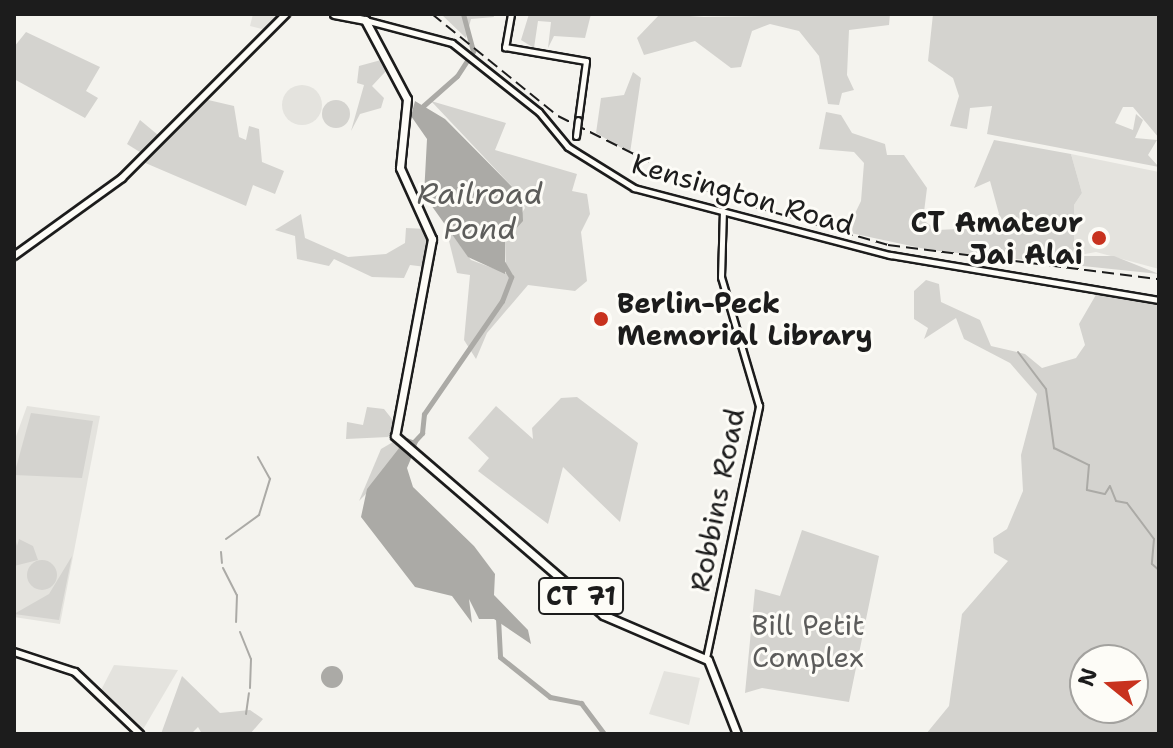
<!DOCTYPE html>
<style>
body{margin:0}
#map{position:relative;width:1173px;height:748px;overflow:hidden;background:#f4f3ee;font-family:"Shantell Sans",sans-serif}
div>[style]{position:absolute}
.built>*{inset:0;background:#e4e3de}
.round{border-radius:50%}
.green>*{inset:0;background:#d4d3cf}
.water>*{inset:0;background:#abaaa6}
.stream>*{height:2px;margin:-1px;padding:0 1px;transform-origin:1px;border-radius:1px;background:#abaaa6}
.river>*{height:5px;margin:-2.5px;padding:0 2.5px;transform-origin:2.5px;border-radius:2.5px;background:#abaaa6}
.roads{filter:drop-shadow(2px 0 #1c1c1c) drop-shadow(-2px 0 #1c1c1c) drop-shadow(0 2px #1c1c1c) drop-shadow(0 -2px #1c1c1c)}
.tertiary>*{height:5px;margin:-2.5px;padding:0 2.5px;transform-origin:2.5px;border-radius:2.5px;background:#fdfcf7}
.secondary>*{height:6px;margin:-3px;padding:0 3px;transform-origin:3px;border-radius:3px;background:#fdfcf7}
.primary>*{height:7px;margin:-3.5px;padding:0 3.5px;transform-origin:3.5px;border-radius:3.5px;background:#fdfcf7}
.rail>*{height:2px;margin-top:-1px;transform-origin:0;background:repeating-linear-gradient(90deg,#1c1c1c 0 12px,transparent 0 18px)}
.bridges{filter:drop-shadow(2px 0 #1c1c1c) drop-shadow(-2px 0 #1c1c1c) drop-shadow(0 2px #1c1c1c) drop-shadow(0 -2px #1c1c1c)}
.tertiary-bridge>*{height:5px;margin:-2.5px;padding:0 2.5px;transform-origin:2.5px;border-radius:2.5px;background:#fdfcf7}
.dots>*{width:22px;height:22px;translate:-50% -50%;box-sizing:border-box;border:4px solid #fdfcf7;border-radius:50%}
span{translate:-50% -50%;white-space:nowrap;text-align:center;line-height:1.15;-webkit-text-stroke:6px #fdfcf7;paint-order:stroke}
.shield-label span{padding:2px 6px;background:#fdfcf7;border:2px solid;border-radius:6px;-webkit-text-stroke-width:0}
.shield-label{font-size:26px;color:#1c1c1c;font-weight:700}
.street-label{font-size:28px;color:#1c1c1c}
.poi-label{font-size:28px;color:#1c1c1c;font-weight:700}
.right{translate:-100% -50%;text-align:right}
.left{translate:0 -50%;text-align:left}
.park-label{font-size:28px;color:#5c5c5b}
.water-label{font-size:30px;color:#5c5c5a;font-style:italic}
.frame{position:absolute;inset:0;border:16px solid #1c1c1c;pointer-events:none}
.north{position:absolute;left:1069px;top:644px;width:80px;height:80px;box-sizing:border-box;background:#fdfcf7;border:2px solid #a3a29f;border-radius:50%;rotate:288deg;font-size:22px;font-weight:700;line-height:32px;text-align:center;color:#1c1c1c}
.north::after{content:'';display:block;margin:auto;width:28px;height:36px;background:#c8321e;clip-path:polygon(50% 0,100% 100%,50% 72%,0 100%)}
</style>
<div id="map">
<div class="built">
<i style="clip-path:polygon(253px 14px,283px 14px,266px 30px,250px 26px)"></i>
<i class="round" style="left:282px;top:85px;width:40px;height:40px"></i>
<i style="clip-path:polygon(1071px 154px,1159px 172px,1159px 269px,1096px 252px,1074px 256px,1074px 205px,1082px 193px)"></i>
<i style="clip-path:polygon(27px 406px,100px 416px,60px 624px,14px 617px,14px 442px)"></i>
<i style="clip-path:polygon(114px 665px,178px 670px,141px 733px,100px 692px)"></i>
<i style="clip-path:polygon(664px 671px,700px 678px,689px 725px,649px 714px)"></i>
</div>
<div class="green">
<i style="clip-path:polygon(441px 14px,493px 14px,494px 17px,471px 19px,466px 38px)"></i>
<i style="clip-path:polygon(529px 14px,591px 14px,585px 38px,554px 36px,548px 48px,551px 22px,538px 21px,534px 48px,521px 40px)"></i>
<i style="clip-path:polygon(660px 14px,704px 17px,890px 14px,889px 25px,849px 30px,847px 75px,854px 90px,842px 93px,839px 105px,828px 104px,819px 56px,799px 31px,770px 24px,752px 31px,741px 67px,731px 68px,695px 41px,644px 55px,637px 38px)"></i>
<i style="clip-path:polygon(933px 14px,1159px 14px,1159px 138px,1133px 107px,1123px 107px,1115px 123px,1133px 130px,1136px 114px,1143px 120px,1135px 138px,1157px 140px,1148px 155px,1159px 167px,987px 134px,992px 106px,970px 108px,967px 129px,950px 126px,959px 96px,953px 78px,928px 61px)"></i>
<i style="clip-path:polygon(26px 32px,100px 67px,86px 91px,98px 98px,85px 118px,14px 79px,14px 47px)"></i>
<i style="clip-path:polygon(381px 60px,386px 71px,372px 86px,384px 98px,381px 108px,360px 114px,351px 131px,364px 85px,357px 83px,359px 66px)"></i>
<i style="clip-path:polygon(633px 72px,641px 78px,630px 153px,596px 133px,601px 98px,624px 95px)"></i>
<i style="clip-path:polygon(204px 99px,234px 106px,239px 137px,246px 140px,249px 126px,259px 129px,262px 162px,284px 171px,275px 194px,253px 185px,246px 206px,143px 162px)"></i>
<i class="round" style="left:322px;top:100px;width:28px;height:28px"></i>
<i style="clip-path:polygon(431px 101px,506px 123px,495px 150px,577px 174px,572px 191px,587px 194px,590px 214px,581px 232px,587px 281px,575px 291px,528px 285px,487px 333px,476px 359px,464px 340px,470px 275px,457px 273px,445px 225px,471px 260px,506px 273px,505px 241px,525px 208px,521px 196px)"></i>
<i style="clip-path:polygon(826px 112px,841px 115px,852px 133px,885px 144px,887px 155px,904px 155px,927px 188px,923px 220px,937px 230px,980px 228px,999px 214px,990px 181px,974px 188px,994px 140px,1071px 154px,1082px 193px,1074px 205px,1074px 256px,1114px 256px,1159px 274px,930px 250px,846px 232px,861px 201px,864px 163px,854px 152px,819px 149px)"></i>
<i style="clip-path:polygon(140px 120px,158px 135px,143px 154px,127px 144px)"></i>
<i style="clip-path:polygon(301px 214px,305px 238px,348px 257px,386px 254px,405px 243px,406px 228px,427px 229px,426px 267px,410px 265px,404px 278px,372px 277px,334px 259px,329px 266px,297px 259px,295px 236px,275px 230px)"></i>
<i style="clip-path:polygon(evenodd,926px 280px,939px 284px,941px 302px,980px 320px,991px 346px,1025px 354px,1042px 368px,1076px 358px,1085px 345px,1079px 324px,1097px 293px,1159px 305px,1159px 734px,926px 734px,949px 706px,962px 614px,1008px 561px,994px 553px,993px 538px,1007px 529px,1023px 491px,1021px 455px,1037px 394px,1010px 363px,964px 339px,956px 318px,924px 339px,928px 328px,914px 319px,914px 291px,926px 280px,1085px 660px,1133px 660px,1133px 708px,1085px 708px,1085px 660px)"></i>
<i style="clip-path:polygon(577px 397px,638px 443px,620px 522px,563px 467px,548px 524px,478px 471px,489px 458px,468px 438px,496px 406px,533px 439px,532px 428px,561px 398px)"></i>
<i style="clip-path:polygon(367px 407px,384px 409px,396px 424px,388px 437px,346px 439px,347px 422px,363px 425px)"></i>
<i style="clip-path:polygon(31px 413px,93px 421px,82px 478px,14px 475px)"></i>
<i style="clip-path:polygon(393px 442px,402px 444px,392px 467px,359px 501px,381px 449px)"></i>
<i style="clip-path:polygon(802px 530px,879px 556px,849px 702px,762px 688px,745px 693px,755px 589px,780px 596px)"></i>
<i style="clip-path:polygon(14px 533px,17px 546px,19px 539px,33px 546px,38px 560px,14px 566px)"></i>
<i style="clip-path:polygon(72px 556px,59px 620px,14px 614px,49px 594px)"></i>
<i class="round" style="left:27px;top:560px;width:30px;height:30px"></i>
<i style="clip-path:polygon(182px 676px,220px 713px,250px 710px,263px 719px,250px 734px,202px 734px,198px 727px,191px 734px,161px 734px)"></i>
</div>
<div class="water">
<i style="clip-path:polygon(415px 101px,445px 119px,522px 197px,523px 221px,505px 241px,505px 274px,468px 257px,424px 195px,427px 139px,411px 116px)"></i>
<i style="clip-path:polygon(407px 438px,418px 442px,407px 468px,413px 487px,474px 546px,495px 574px,494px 595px,528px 630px,531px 644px,494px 619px,479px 619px,469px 599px,472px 623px,452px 596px,415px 587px,361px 517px,367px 489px)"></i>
<i class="round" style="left:321px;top:666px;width:22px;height:22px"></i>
</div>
<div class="stream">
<i style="left:1018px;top:352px;width:46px;rotate:52.9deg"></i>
<i style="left:1046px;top:389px;width:60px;rotate:82.3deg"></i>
<i style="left:1054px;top:448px;width:39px;rotate:26deg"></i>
<i style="left:1089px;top:465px;width:25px;rotate:95deg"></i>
<i style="left:1087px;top:490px;width:18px;rotate:13deg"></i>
<i style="left:1105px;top:494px;width:9px;rotate:-58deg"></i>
<i style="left:1110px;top:486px;width:16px;rotate:68deg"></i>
<i style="left:1116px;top:501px;width:11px;rotate:10deg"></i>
<i style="left:1127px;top:503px;width:45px;rotate:53.1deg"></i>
<i style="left:1154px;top:539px;width:25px;rotate:95deg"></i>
<i style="left:1152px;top:564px;width:9px;rotate:41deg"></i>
<i style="left:226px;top:539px;width:41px;rotate:-36deg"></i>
<i style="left:259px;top:515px;width:38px;rotate:-73deg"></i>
<i style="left:270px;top:479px;width:25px;rotate:-119deg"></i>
<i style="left:221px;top:552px;width:11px;rotate:85deg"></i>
<i style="left:223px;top:568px;width:30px;rotate:63deg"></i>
<i style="left:237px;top:595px;width:27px;rotate:92deg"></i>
<i style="left:240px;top:632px;width:29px;rotate:68deg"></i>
<i style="left:251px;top:659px;width:29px;rotate:92deg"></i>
<i style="left:246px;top:714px;width:21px;rotate:-82deg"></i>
</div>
<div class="river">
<i style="left:423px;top:106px;width:45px;rotate:-41.4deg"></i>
<i style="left:457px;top:76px;width:30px;rotate:-57deg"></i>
<i style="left:473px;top:51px;width:38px;rotate:-105deg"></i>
<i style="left:410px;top:446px;width:18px;rotate:-47deg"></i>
<i style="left:422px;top:433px;width:19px;rotate:-84deg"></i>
<i style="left:424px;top:414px;width:137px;rotate:-55.4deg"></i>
<i style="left:502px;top:301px;width:26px;rotate:-69deg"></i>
<i style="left:511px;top:277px;width:16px;rotate:-120deg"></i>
<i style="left:498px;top:618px;width:39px;rotate:87deg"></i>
<i style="left:500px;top:657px;width:64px;rotate:38.7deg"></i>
<i style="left:550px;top:697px;width:32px;rotate:11deg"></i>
<i style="left:581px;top:703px;width:39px;rotate:53deg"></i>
</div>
<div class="roads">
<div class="tertiary">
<i style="left:511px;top:14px;width:34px;rotate:100deg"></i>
<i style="left:505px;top:47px;width:82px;rotate:9.8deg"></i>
<i style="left:586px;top:61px;width:60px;rotate:97.7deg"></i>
<i style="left:365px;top:20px;width:90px;rotate:14.8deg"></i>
<i style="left:452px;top:43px;width:111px;rotate:38.4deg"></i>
<i style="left:539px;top:112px;width:45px;rotate:50.4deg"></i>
<i style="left:568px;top:147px;width:78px;rotate:31.8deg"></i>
<i style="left:634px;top:188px;width:265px;rotate:14.7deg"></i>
<i style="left:890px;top:255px;width:273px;rotate:9.5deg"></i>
<i style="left:706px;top:658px;width:258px;rotate:-78.1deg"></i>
<i style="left:759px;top:406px;width:134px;rotate:-106.4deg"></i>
<i style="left:721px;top:277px;width:66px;rotate:-88.3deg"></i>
</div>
<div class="secondary">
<i style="left:14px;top:256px;width:133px;rotate:-35.8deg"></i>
<i style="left:122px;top:178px;width:232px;rotate:-45deg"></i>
<i style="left:14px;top:652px;width:64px;rotate:18.2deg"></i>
<i style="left:75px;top:672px;width:90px;rotate:43.6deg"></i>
</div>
<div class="primary">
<i style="left:334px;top:14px;width:32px;rotate:11deg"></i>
<i style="left:365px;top:20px;width:89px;rotate:62deg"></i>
<i style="left:407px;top:99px;width:69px;rotate:95.8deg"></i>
<i style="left:400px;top:168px;width:78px;rotate:65.7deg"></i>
<i style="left:432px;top:239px;width:200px;rotate:100.6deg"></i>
<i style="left:395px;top:436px;width:274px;rotate:40.7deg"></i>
<i style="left:603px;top:615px;width:114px;rotate:23.2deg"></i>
<i style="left:708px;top:660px;width:79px;rotate:68.6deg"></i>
</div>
</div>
<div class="rail">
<i style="left:432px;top:14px;width:162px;rotate:39deg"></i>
<i style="left:558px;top:116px;width:181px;rotate:26.6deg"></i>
<i style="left:720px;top:197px;width:175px;rotate:15.9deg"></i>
<i style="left:888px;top:245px;width:273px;rotate:7.2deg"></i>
</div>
<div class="bridges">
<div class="tertiary-bridge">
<i style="left:576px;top:136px;width:16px;rotate:-83deg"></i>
</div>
</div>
<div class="dots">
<i style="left:1099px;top:238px;background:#c8321e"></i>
<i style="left:601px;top:319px;background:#c8321e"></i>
</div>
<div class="shield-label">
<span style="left:581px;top:596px">CT 71</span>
</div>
<div class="street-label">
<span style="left:743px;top:194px;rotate:16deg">Kensington Road</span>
<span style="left:717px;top:500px;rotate:-79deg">Robbins Road</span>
</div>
<div class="poi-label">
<span class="right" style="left:1083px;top:238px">CT Amateur<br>Jai Alai</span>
<span class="left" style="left:617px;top:319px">Berlin-Peck<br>Memorial Library</span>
</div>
<div class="park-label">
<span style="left:808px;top:641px">Bill Petit<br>Complex</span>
</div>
<div class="water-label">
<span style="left:480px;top:211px">Railroad<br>Pond</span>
</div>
<div class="frame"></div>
<div class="north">N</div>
</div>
